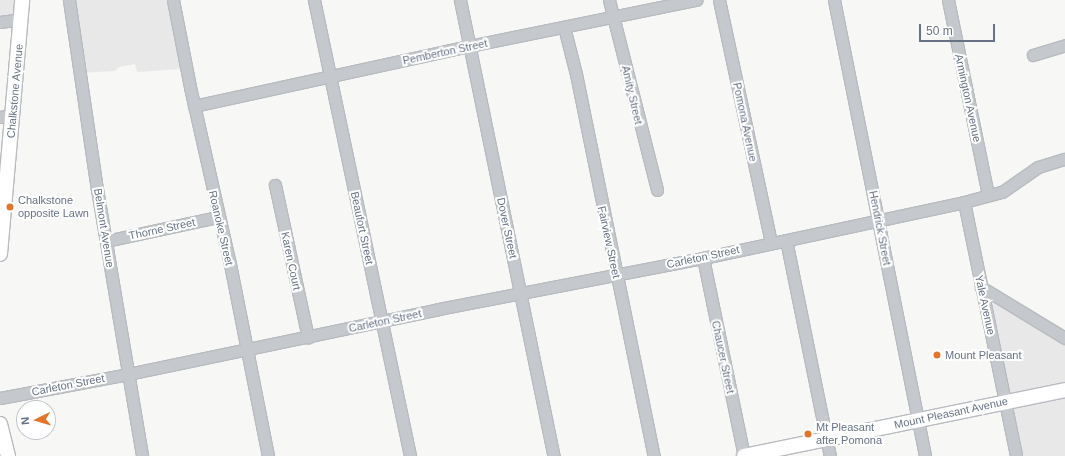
<!DOCTYPE html>
<style>
body{margin:0}
#map{position:relative;width:1065px;height:456px;overflow:hidden;background:#f7f8f5;font-family:Arial,sans-serif}
div>[style]{position:absolute}
.built>*{inset:0;background:#e8e8e8}
.roads{filter:drop-shadow(1px 0 #b8bbc0) drop-shadow(-1px 0 #b8bbc0) drop-shadow(0 1px #b8bbc0) drop-shadow(0 -1px #b8bbc0)}
.minor>*{height:11px;margin:-5.5px;padding:0 5.5px;transform-origin:5.5px;border-radius:5.5px;background:#c5c8cc}
.major>*{height:14px;margin:-7px;padding:0 7px;transform-origin:7px;border-radius:7px;background:#fff}
.dots>*{width:11px;height:11px;translate:-50% -50%;box-sizing:border-box;border:2px solid #fff;border-radius:50%}
span{translate:-50% -50%;white-space:nowrap;text-align:center;line-height:1.15;-webkit-text-stroke:4px #fff;paint-order:stroke}
.street-label{font-size:11px;color:#677285}
.poi-label{font-size:11px;color:#677285}
.left{translate:0 -50%;text-align:left}
.north{position:absolute;left:16px;top:400px;width:40px;height:40px;box-sizing:border-box;background:#fff;border:1px solid #c2c7ce;border-radius:50%;rotate:265deg;font-size:11px;font-weight:700;line-height:16px;text-align:center;color:#677285}
.north::after{content:'';display:block;margin:auto;width:14px;height:18px;background:#e1762b;clip-path:polygon(50% 0,100% 100%,50% 72%,0 100%)}
.scale{position:absolute;left:919px;top:24px;width:76px;height:18px;box-sizing:border-box;border:2px solid #677285;border-top:0;padding-left:5px;font-size:12px;line-height:14px;white-space:nowrap;color:#677285;-webkit-text-stroke:3px #fff;paint-order:stroke}
</style>
<div id="map">
<div class="built">
<i style="clip-path:polygon(0 0,23px 0,22px 16px,0 21px)"></i>
<i style="clip-path:polygon(68px 0,172px 0,183px 69px,137px 72px,135px 64px,119px 67px,115px 71px,80px 73px)"></i>
<i style="clip-path:polygon(985px 289px,1065px 338px,1065px 456px,1016px 456px)"></i>
</div>
<div class="roads">
<div class="minor">
<i style="left:69px;top:0;width:191px;rotate:81.6deg"></i>
<i style="left:97px;top:189px;width:271px;rotate:80.4deg"></i>
<i style="left:173px;top:0;width:89px;rotate:78.9deg"></i>
<i style="left:190px;top:87px;width:181px;rotate:77.3deg"></i>
<i style="left:230px;top:264px;width:196px;rotate:78.8deg"></i>
<i style="left:314px;top:0;width:466px;rotate:78.1deg"></i>
<i style="left:460px;top:0;width:466px;rotate:78.4deg"></i>
<i style="left:609px;top:0;width:196px;rotate:75.8deg"></i>
<i style="left:719px;top:0;width:249px;rotate:77.9deg"></i>
<i style="left:834px;top:0;width:465px;rotate:78.7deg"></i>
<i style="left:948px;top:0;width:199px;rotate:78.4deg"></i>
<i style="left:0;top:22px;width:21px;rotate:-8deg"></i>
<i style="left:564px;top:27px;width:49px;rotate:75.7deg"></i>
<i style="left:576px;top:74px;width:390px;rotate:78.5deg"></i>
<i style="left:1033px;top:55px;width:34px;rotate:-17deg"></i>
<i style="left:194px;top:106px;width:281px;rotate:-12.3deg"></i>
<i style="left:469px;top:46px;width:232px;rotate:-11.5deg"></i>
<i style="left:0;top:117px;width:12px;rotate:-9deg"></i>
<i style="left:275px;top:185px;width:156px;rotate:77.8deg"></i>
<i style="left:964px;top:202px;width:259px;rotate:78.4deg"></i>
<i style="left:786px;top:240px;width:220px;rotate:78.5deg"></i>
<i style="left:106px;top:241px;width:115px;rotate:-12.1deg"></i>
<i style="left:703px;top:258px;width:202px;rotate:78.3deg"></i>
<i style="left:981px;top:287px;width:98px;rotate:31.3deg"></i>
<i style="left:0;top:398px;width:130px;rotate:-10.6deg"></i>
<i style="left:128px;top:374px;width:317px;rotate:-11.8deg"></i>
<i style="left:438px;top:309px;width:270px;rotate:-10.9deg"></i>
<i style="left:703px;top:258px;width:267px;rotate:-12.1deg"></i>
<i style="left:964px;top:202px;width:39px;rotate:-15deg"></i>
<i style="left:1002px;top:192px;width:44px;rotate:-34.8deg"></i>
<i style="left:1038px;top:167px;width:28px;rotate:-17deg"></i>
</div>
<div class="major">
<i style="left:0;top:254px;width:255px;rotate:-85deg"></i>
<i style="left:0;top:424px;width:33px;rotate:76deg"></i>
<i style="left:744px;top:456px;width:328px;rotate:-11.6deg"></i>
</div>
</div>
<div class="dots">
<i style="left:10px;top:207px;background:#e1762b"></i>
<i style="left:937px;top:355px;background:#e1762b"></i>
<i style="left:808px;top:434px;background:#e1762b"></i>
</div>
<div class="street-label">
<span style="left:445px;top:52px;rotate:-12deg">Pemberton Street</span>
<span style="left:15px;top:91px;rotate:-85deg">Chalkstone Avenue</span>
<span style="left:632px;top:95px;rotate:77deg">Amity Street</span>
<span style="left:968px;top:98px;rotate:78deg">Armington Avenue</span>
<span style="left:745px;top:122px;rotate:78deg">Pomona Avenue</span>
<span style="left:104px;top:228px;rotate:81deg">Belmont Avenue</span>
<span style="left:221px;top:228px;rotate:77deg">Roanoke Street</span>
<span style="left:362px;top:228px;rotate:78deg">Beaufort Street</span>
<span style="left:507px;top:228px;rotate:78deg">Dover Street</span>
<span style="left:880px;top:228px;rotate:79deg">Hendrick Street</span>
<span style="left:162px;top:229px;rotate:-12deg">Thorne Street</span>
<span style="left:609px;top:242px;rotate:78deg">Fairview Street</span>
<span style="left:703px;top:257px;rotate:-12deg">Carleton Street</span>
<span style="left:291px;top:261px;rotate:78deg">Karen Court</span>
<span style="left:985px;top:305px;rotate:78deg">Yale Avenue</span>
<span style="left:385px;top:321px;rotate:-12deg">Carleton Street</span>
<span style="left:723px;top:357px;rotate:78deg">Chaucer Street</span>
<span style="left:68px;top:385px;rotate:-11deg">Carleton Street</span>
<span style="left:951px;top:413px;rotate:-12deg">Mount Pleasant Avenue</span>
</div>
<div class="poi-label">
<span class="left" style="left:18px;top:207px">Chalkstone<br>opposite Lawn</span>
<span class="left" style="left:945px;top:355px">Mount Pleasant</span>
<span class="left" style="left:816px;top:434px">Mt Pleasant<br>after Pomona</span>
</div>
<div class="north">N</div>
<div class="scale">50 m</div>
</div>
